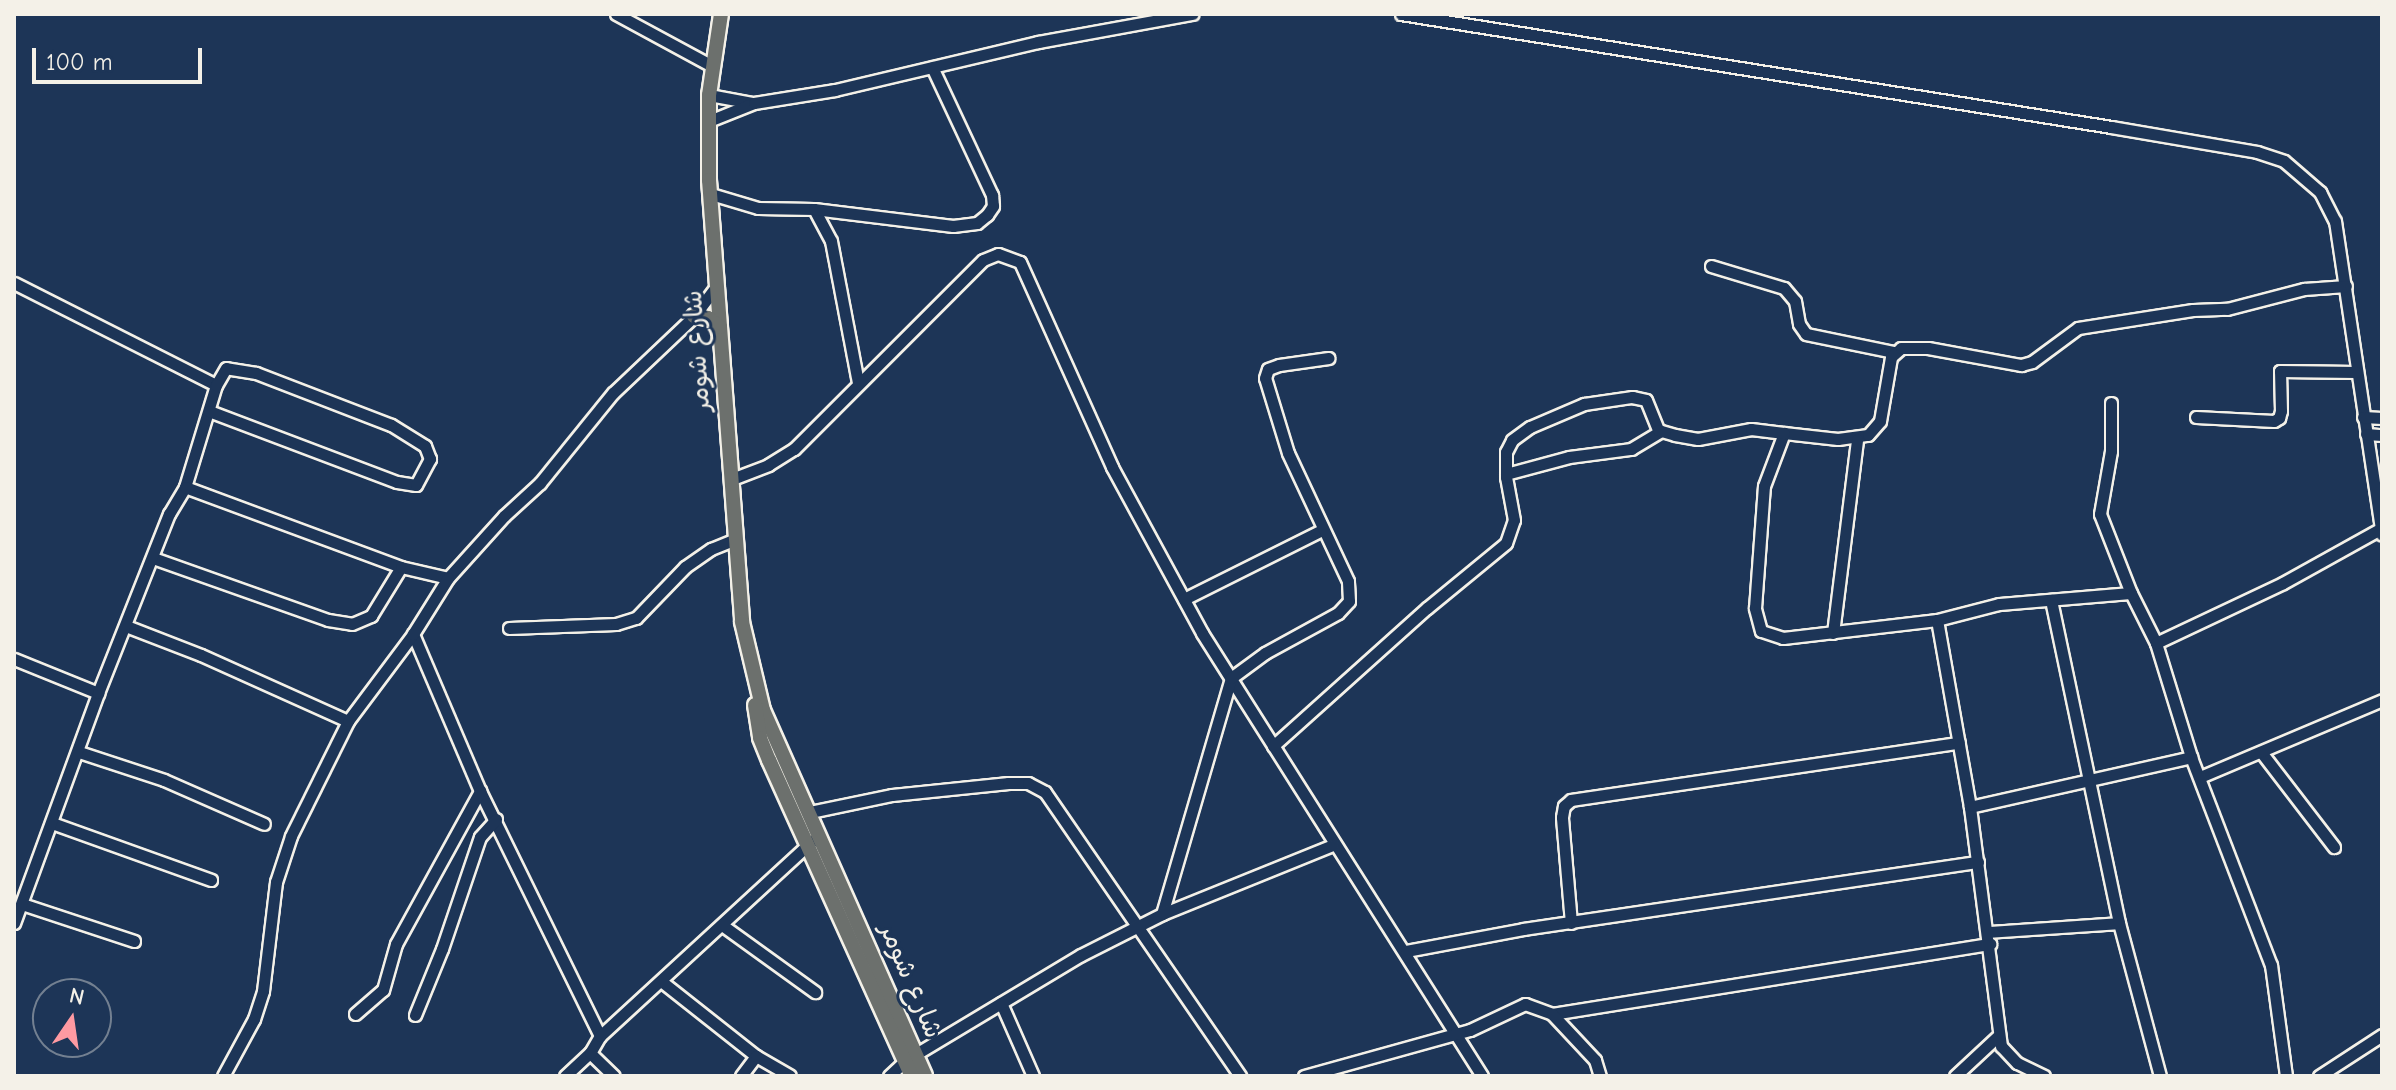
<!DOCTYPE html>
<meta charset="utf-8">
<style>
body{margin:0}
#map{position:relative;width:2396px;height:1090px;overflow:hidden;background:#1d3557;font-family:"Comic Neue","Playpen Sans Arabic",sans-serif}
div>[style]{position:absolute}
.roads{filter:drop-shadow(2px 0 #f4f1e8) drop-shadow(-2px 0 #f4f1e8) drop-shadow(0 2px #f4f1e8) drop-shadow(0 -2px #f4f1e8)}
.minor>*{height:11px;margin:-5.5px;padding:0 5.5px;transform-origin:5.5px;border-radius:5.5px;background:#1d3557}
.major>*{height:14px;margin:-7px;padding:0 7px;transform-origin:7px;border-radius:7px;background:#6c706d}
span{translate:-50% -50%;white-space:nowrap;text-align:center;line-height:1.15;-webkit-text-stroke:6px #1d3557;paint-order:stroke}
.street-label{font-size:26px;color:#f4f1e8}
.frame{position:absolute;inset:0;border:16px solid #f4f1e8;pointer-events:none}
.north{position:absolute;left:32px;top:978px;width:80px;height:80px;box-sizing:border-box;background:#1d3557;border:2px solid #738091;border-radius:50%;rotate:13deg;font-size:22px;font-weight:700;line-height:32px;text-align:center;color:#f4f1e8}
.north::after{content:'';display:block;margin:auto;width:28px;height:36px;background:#ff9aa2;clip-path:polygon(50% 0,100% 100%,50% 72%,0 100%)}
.scale{position:absolute;left:32px;top:48px;width:170px;height:36px;box-sizing:border-box;border:4px solid #f4f1e8;border-top:0;padding-left:10px;font-size:24px;line-height:28px;white-space:nowrap;color:#f4f1e8;-webkit-text-stroke:6px #1d3557;paint-order:stroke}
</style>
<div id="map">
<div class="roads">
<div class="minor">
<i style="left:616px;top:14px;width:109px;rotate:28.4deg"></i>
<i style="left:1401px;top:14px;width:719px;rotate:9.04deg"></i>
<i style="left:2111px;top:127px;width:148px;rotate:9.7deg"></i>
<i style="left:2257px;top:152px;width:28px;rotate:18deg"></i>
<i style="left:2284px;top:161px;width:48px;rotate:40.7deg"></i>
<i style="left:2320px;top:192px;width:33px;rotate:63deg"></i>
<i style="left:2335px;top:221px;width:317px;rotate:81.5deg"></i>
<i style="left:709px;top:95px;width:45px;rotate:10.3deg"></i>
<i style="left:709px;top:121px;width:48px;rotate:-21.8deg"></i>
<i style="left:754px;top:103px;width:82px;rotate:-9.1deg"></i>
<i style="left:835px;top:90px;width:209px;rotate:-13.3deg"></i>
<i style="left:1038px;top:42px;width:157px;rotate:-10.3deg"></i>
<i style="left:711px;top:194px;width:49px;rotate:16.6deg"></i>
<i style="left:758px;top:208px;width:56px;rotate:1deg"></i>
<i style="left:814px;top:209px;width:36px;rotate:62deg"></i>
<i style="left:831px;top:241px;width:144px;rotate:79.2deg"></i>
<i style="left:814px;top:209px;width:140px;rotate:7deg"></i>
<i style="left:953px;top:226px;width:24px;rotate:-7deg"></i>
<i style="left:977px;top:223px;width:13px;rotate:-39deg"></i>
<i style="left:987px;top:215px;width:11px;rotate:-56deg"></i>
<i style="left:993px;top:206px;width:11px;rotate:-95deg"></i>
<i style="left:992px;top:195px;width:141px;rotate:-115.1deg"></i>
<i style="left:1711px;top:266px;width:76px;rotate:16.8deg"></i>
<i style="left:1784px;top:288px;width:17px;rotate:50deg"></i>
<i style="left:1795px;top:301px;width:23px;rotate:80deg"></i>
<i style="left:1799px;top:324px;width:12px;rotate:55deg"></i>
<i style="left:1806px;top:334px;width:90px;rotate:11.6deg"></i>
<i style="left:14px;top:283px;width:226px;rotate:26.8deg"></i>
<i style="left:216px;top:385px;width:107px;rotate:106.9deg"></i>
<i style="left:2111px;top:403px;width:48px;rotate:90deg"></i>
<i style="left:2111px;top:451px;width:64px;rotate:99.9deg"></i>
<i style="left:2100px;top:514px;width:85px;rotate:68.6deg"></i>
<i style="left:2131px;top:593px;width:56px;rotate:63.4deg"></i>
<i style="left:2156px;top:643px;width:119px;rotate:72.9deg"></i>
<i style="left:209px;top:411px;width:201px;rotate:20.7deg"></i>
<i style="left:397px;top:482px;width:19px;rotate:9deg"></i>
<i style="left:416px;top:485px;width:30px;rotate:-62deg"></i>
<i style="left:430px;top:459px;width:14px;rotate:-111deg"></i>
<i style="left:425px;top:446px;width:40px;rotate:-148deg"></i>
<i style="left:391px;top:425px;width:145px;rotate:-158.9deg"></i>
<i style="left:256px;top:373px;width:30px;rotate:-171deg"></i>
<i style="left:226px;top:368px;width:20px;rotate:120deg"></i>
<i style="left:2196px;top:417px;width:78px;rotate:2.9deg"></i>
<i style="left:2274px;top:421px;width:6px;rotate:-31deg"></i>
<i style="left:2279px;top:418px;width:7px;rotate:-74deg"></i>
<i style="left:2281px;top:411px;width:40px;rotate:-91.4deg"></i>
<i style="left:2280px;top:371px;width:76px;rotate:0.8deg"></i>
<i style="left:2363px;top:417px;width:19px;rotate:3deg"></i>
<i style="left:2366px;top:434px;width:16px;rotate:4deg"></i>
<i style="left:1506px;top:474px;width:65px;rotate:-15.1deg"></i>
<i style="left:1569px;top:457px;width:63px;rotate:-7.4deg"></i>
<i style="left:1631px;top:449px;width:35px;rotate:-31deg"></i>
<i style="left:732px;top:479px;width:39px;rotate:-21deg"></i>
<i style="left:768px;top:465px;width:31px;rotate:-32deg"></i>
<i style="left:794px;top:449px;width:267px;rotate:-45deg"></i>
<i style="left:983px;top:260px;width:16px;rotate:-22deg"></i>
<i style="left:998px;top:254px;width:23px;rotate:20deg"></i>
<i style="left:1020px;top:262px;width:225px;rotate:65.8deg"></i>
<i style="left:1112px;top:467px;width:189px;rotate:61.5deg"></i>
<i style="left:1202px;top:633px;width:524px;rotate:57.7deg"></i>
<i style="left:153px;top:558px;width:186px;rotate:19.5deg"></i>
<i style="left:328px;top:620px;width:24px;rotate:9deg"></i>
<i style="left:352px;top:624px;width:21px;rotate:-23deg"></i>
<i style="left:371px;top:616px;width:57px;rotate:-58.5deg"></i>
<i style="left:1184px;top:599px;width:154px;rotate:-26.6deg"></i>
<i style="left:2051px;top:600px;width:330px;rotate:78.1deg"></i>
<i style="left:2119px;top:923px;width:158px;rotate:75deg"></i>
<i style="left:1937px;top:620px;width:155px;rotate:173.3deg"></i>
<i style="left:1783px;top:638px;width:23px;rotate:-162deg"></i>
<i style="left:1761px;top:631px;width:24px;rotate:-105deg"></i>
<i style="left:1755px;top:608px;width:122px;rotate:-85.8deg"></i>
<i style="left:1764px;top:486px;width:57px;rotate:-69.3deg"></i>
<i style="left:1784px;top:433px;width:54px;rotate:6.3deg"></i>
<i style="left:1838px;top:439px;width:30px;rotate:-8deg"></i>
<i style="left:1868px;top:435px;width:18px;rotate:-49deg"></i>
<i style="left:1880px;top:421px;width:65px;rotate:-80.2deg"></i>
<i style="left:1891px;top:357px;width:13px;rotate:-42deg"></i>
<i style="left:1901px;top:348px;width:27px"></i>
<i style="left:1928px;top:348px;width:95px;rotate:10.4deg"></i>
<i style="left:2021px;top:365px;width:11px;rotate:-15deg"></i>
<i style="left:2032px;top:362px;width:57px;rotate:-36.5deg"></i>
<i style="left:2078px;top:328px;width:116px;rotate:-8.9deg"></i>
<i style="left:2193px;top:310px;width:34px;rotate:-2deg"></i>
<i style="left:2227px;top:309px;width:80px;rotate:-14.6deg"></i>
<i style="left:2304px;top:289px;width:42px;rotate:-4.1deg"></i>
<i style="left:126px;top:626px;width:80px;rotate:21.1deg"></i>
<i style="left:201px;top:655px;width:161px;rotate:24.2deg"></i>
<i style="left:509px;top:628px;width:107px;rotate:-2.1deg"></i>
<i style="left:616px;top:624px;width:21px;rotate:-17deg"></i>
<i style="left:636px;top:618px;width:71px;rotate:-46.1deg"></i>
<i style="left:685px;top:567px;width:32px;rotate:-35deg"></i>
<i style="left:711px;top:549px;width:27px;rotate:-22deg"></i>
<i style="left:1833px;top:633px;width:195px;rotate:-82.9deg"></i>
<i style="left:413px;top:634px;width:171px;rotate:66.9deg"></i>
<i style="left:480px;top:791px;width:273px;rotate:63.9deg"></i>
<i style="left:2156px;top:643px;width:140px;rotate:-25.3deg"></i>
<i style="left:2283px;top:583px;width:111px;rotate:-29.1deg"></i>
<i style="left:14px;top:659px;width:91px;rotate:22deg"></i>
<i style="left:1273px;top:746px;width:207px;rotate:-41.9deg"></i>
<i style="left:1427px;top:608px;width:102px;rotate:-39.4deg"></i>
<i style="left:1506px;top:543px;width:24px;rotate:-71deg"></i>
<i style="left:1514px;top:520px;width:44px;rotate:-100.5deg"></i>
<i style="left:1506px;top:477px;width:25px;rotate:-90deg"></i>
<i style="left:1506px;top:452px;width:13px;rotate:-63deg"></i>
<i style="left:1512px;top:440px;width:22px;rotate:-36deg"></i>
<i style="left:1530px;top:427px;width:59px;rotate:-23.1deg"></i>
<i style="left:1584px;top:404px;width:49px;rotate:-8.3deg"></i>
<i style="left:1632px;top:397px;width:14px;rotate:12deg"></i>
<i style="left:1646px;top:400px;width:32px;rotate:68deg"></i>
<i style="left:1658px;top:430px;width:18px;rotate:16deg"></i>
<i style="left:1675px;top:435px;width:23px;rotate:10deg"></i>
<i style="left:1698px;top:439px;width:54px;rotate:-10.7deg"></i>
<i style="left:1751px;top:429px;width:33px;rotate:7deg"></i>
<i style="left:79px;top:752px;width:89px;rotate:18.2deg"></i>
<i style="left:164px;top:780px;width:109px;rotate:23.7deg"></i>
<i style="left:2261px;top:752px;width:120px;rotate:52.5deg"></i>
<i style="left:2200px;top:777px;width:198px;rotate:-22.9deg"></i>
<i style="left:1970px;top:807px;width:190px;rotate:-100deg"></i>
<i style="left:1937px;top:620px;width:64px;rotate:-14.5deg"></i>
<i style="left:1999px;top:604px;width:132px;rotate:-4.8deg"></i>
<i style="left:810px;top:812px;width:84px;rotate:-11.7deg"></i>
<i style="left:892px;top:795px;width:117px;rotate:-5.9deg"></i>
<i style="left:1008px;top:783px;width:20px"></i>
<i style="left:1028px;top:783px;width:19px;rotate:28deg"></i>
<i style="left:1045px;top:792px;width:345px;rotate:55.5deg"></i>
<i style="left:52px;top:823px;width:169px;rotate:19.7deg"></i>
<i style="left:22px;top:904px;width:118px;rotate:18.3deg"></i>
<i style="left:1162px;top:914px;width:246px;rotate:-73.7deg"></i>
<i style="left:1231px;top:678px;width:42px;rotate:-36.3deg"></i>
<i style="left:1265px;top:653px;width:83px;rotate:-28.7deg"></i>
<i style="left:1338px;top:613px;width:16px;rotate:-47deg"></i>
<i style="left:1349px;top:601px;width:20px;rotate:-93deg"></i>
<i style="left:1348px;top:581px;width:141px;rotate:-115.1deg"></i>
<i style="left:1288px;top:453px;width:78px;rotate:-107deg"></i>
<i style="left:1265px;top:378px;width:9px;rotate:-72deg"></i>
<i style="left:1268px;top:369px;width:12px;rotate:-20deg"></i>
<i style="left:1279px;top:365px;width:50px;rotate:-8deg"></i>
<i style="left:14px;top:923px;width:245px;rotate:-69.9deg"></i>
<i style="left:98px;top:693px;width:193px;rotate:-68.4deg"></i>
<i style="left:169px;top:514px;width:31px;rotate:-59deg"></i>
<i style="left:185px;top:487px;width:230px;rotate:20.3deg"></i>
<i style="left:401px;top:567px;width:48px;rotate:13.2deg"></i>
<i style="left:448px;top:578px;width:84px;rotate:-47.9deg"></i>
<i style="left:504px;top:516px;width:49px;rotate:-42.5deg"></i>
<i style="left:540px;top:483px;width:116px;rotate:-51deg"></i>
<i style="left:613px;top:393px;width:112px;rotate:-43.5deg"></i>
<i style="left:694px;top:316px;width:38px;rotate:-53deg"></i>
<i style="left:1571px;top:923px;width:106px;rotate:-94.9deg"></i>
<i style="left:1562px;top:817px;width:11px;rotate:-80deg"></i>
<i style="left:1564px;top:806px;width:9px;rotate:-41deg"></i>
<i style="left:1571px;top:800px;width:392px;rotate:-8.4deg"></i>
<i style="left:722px;top:925px;width:115px;rotate:35.8deg"></i>
<i style="left:1988px;top:932px;width:131px;rotate:-3.9deg"></i>
<i style="left:1406px;top:951px;width:119px;rotate:-10.6deg"></i>
<i style="left:1523px;top:929px;width:460px;rotate:-8.4deg"></i>
<i style="left:661px;top:981px;width:121px;rotate:38.3deg"></i>
<i style="left:756px;top:1056px;width:25px;rotate:127deg"></i>
<i style="left:1001px;top:1003px;width:80px;rotate:66.3deg"></i>
<i style="left:355px;top:1014px;width:37px;rotate:-41deg"></i>
<i style="left:383px;top:990px;width:48px;rotate:-74.2deg"></i>
<i style="left:396px;top:944px;width:175px;rotate:-61.2deg"></i>
<i style="left:1552px;top:1014px;width:444px;rotate:-9.1deg"></i>
<i style="left:415px;top:1015px;width:71px;rotate:-67.8deg"></i>
<i style="left:442px;top:949px;width:118px;rotate:-71.3deg"></i>
<i style="left:480px;top:837px;width:24px;rotate:-48deg"></i>
<i style="left:590px;top:1053px;width:33px;rotate:44deg"></i>
<i style="left:756px;top:1056px;width:39px;rotate:30deg"></i>
<i style="left:223px;top:1076px;width:65px;rotate:-61.5deg"></i>
<i style="left:254px;top:1019px;width:29px;rotate:-72deg"></i>
<i style="left:263px;top:991px;width:110px;rotate:-83.2deg"></i>
<i style="left:276px;top:882px;width:48px;rotate:-71.9deg"></i>
<i style="left:291px;top:836px;width:128px;rotate:-63.6deg"></i>
<i style="left:348px;top:721px;width:109px;rotate:-53.2deg"></i>
<i style="left:413px;top:634px;width:66px;rotate:-58deg"></i>
<i style="left:565px;top:1076px;width:34px;rotate:-43deg"></i>
<i style="left:590px;top:1053px;width:20px;rotate:-60deg"></i>
<i style="left:600px;top:1036px;width:288px;rotate:-42.6deg"></i>
<i style="left:889px;top:1076px;width:23px;rotate:-43deg"></i>
<i style="left:906px;top:1060px;width:204px;rotate:-31deg"></i>
<i style="left:1081px;top:955px;width:91px;rotate:-26.8deg"></i>
<i style="left:1162px;top:914px;width:184px;rotate:-22deg"></i>
<i style="left:1304px;top:1076px;width:172px;rotate:-15.5deg"></i>
<i style="left:1470px;top:1030px;width:61px;rotate:-25.3deg"></i>
<i style="left:1525px;top:1004px;width:29px;rotate:20deg"></i>
<i style="left:1552px;top:1014px;width:63px;rotate:46.9deg"></i>
<i style="left:1595px;top:1060px;width:17px;rotate:73deg"></i>
<i style="left:1955px;top:1076px;width:59px;rotate:-42.9deg"></i>
<i style="left:2044px;top:1076px;width:30px;rotate:-154deg"></i>
<i style="left:2017px;top:1063px;width:23px;rotate:-133deg"></i>
<i style="left:2001px;top:1046px;width:241px;rotate:-97.4deg"></i>
<i style="left:1970px;top:807px;width:227px;rotate:-12.7deg"></i>
<i style="left:2191px;top:757px;width:223px;rotate:69deg"></i>
<i style="left:2271px;top:965px;width:112px;rotate:82.3deg"></i>
<i style="left:2319px;top:1076px;width:75px;rotate:-33.1deg"></i>
</div>
<div class="major">
<i style="left:721px;top:14px;width:82px;rotate:98.4deg"></i>
<i style="left:709px;top:95px;width:85px;rotate:90deg"></i>
<i style="left:709px;top:180px;width:443px;rotate:85.7deg"></i>
<i style="left:742px;top:622px;width:90px;rotate:76.6deg"></i>
<i style="left:763px;top:710px;width:400px;rotate:66.1deg"></i>
<i style="left:694px;top:316px;width:14px;rotate:8deg"></i>
<i style="left:708px;top:318px;width:15px;rotate:37deg"></i>
<i style="left:755px;top:705px;width:33px;rotate:81deg"></i>
<i style="left:760px;top:738px;width:24px;rotate:68deg"></i>
<i style="left:769px;top:760px;width:347px;rotate:65.7deg"></i>
</div>
</div>
<div class="street-label">
<span style="left:698px;top:351px;rotate:-94deg">شارع شومر</span>
<span style="left:910px;top:981px;rotate:67deg">شارع شومر</span>
</div>
<div class="frame"></div>
<div class="north">N</div>
<div class="scale">100 m</div>
</div>
